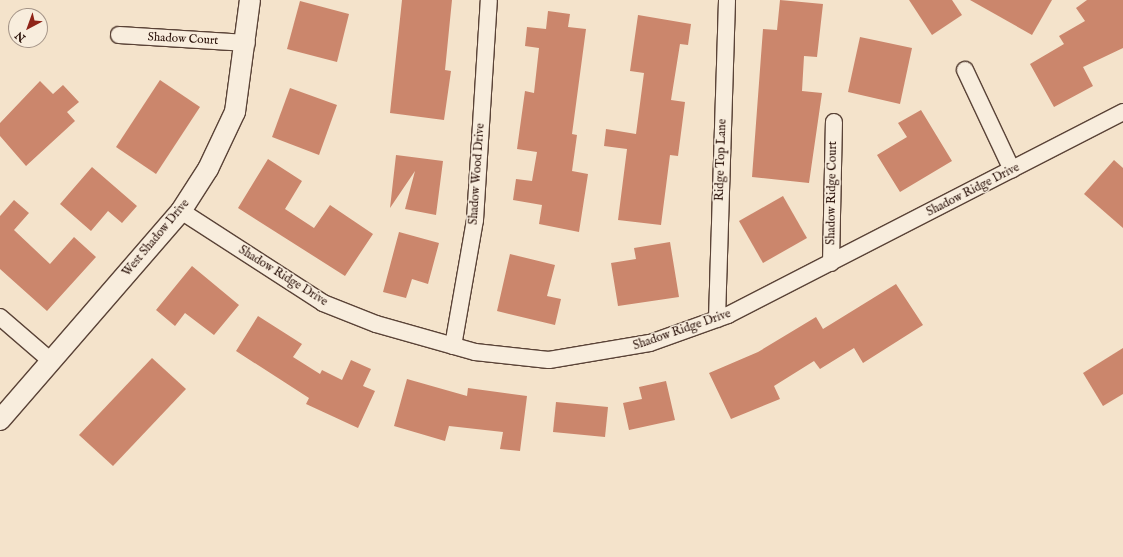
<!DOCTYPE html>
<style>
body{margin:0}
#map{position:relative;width:1123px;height:557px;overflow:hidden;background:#f4e3cb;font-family:"IM FELL English",serif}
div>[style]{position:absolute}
.building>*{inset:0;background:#cb866c}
.roads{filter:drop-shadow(1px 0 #5a4337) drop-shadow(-1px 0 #5a4337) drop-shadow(0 1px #5a4337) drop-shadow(0 -1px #5a4337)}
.minor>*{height:16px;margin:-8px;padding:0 8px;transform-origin:8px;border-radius:8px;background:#f8eddd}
.tertiary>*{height:20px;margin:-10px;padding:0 10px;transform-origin:10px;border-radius:10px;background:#f8eddd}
span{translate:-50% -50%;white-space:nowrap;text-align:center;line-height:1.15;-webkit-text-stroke:3px #f8eddd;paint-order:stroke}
.street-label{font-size:12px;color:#270e06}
.north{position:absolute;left:8px;top:8px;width:40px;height:40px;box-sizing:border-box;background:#f8eddd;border:1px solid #a49487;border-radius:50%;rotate:221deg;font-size:11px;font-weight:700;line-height:16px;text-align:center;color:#270e06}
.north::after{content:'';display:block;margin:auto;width:14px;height:18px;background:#8f2418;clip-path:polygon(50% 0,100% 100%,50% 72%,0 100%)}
</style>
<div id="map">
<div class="building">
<i style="clip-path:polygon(402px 0,452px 0,445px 70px,451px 71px,444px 120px,390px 113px)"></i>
<i style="clip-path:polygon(780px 0,823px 4px,817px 57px,804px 56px,802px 91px,822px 93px,809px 183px,752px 177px,763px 29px,777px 30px)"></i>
<i style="clip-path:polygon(909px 0,952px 0,962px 15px,932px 35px)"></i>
<i style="clip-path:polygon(970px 0,1052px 0,1032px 35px)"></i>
<i style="clip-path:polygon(1087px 0,1123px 0,1123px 48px,1083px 67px,1093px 86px,1054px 107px,1030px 64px,1064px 44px,1059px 36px,1085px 21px,1076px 8px)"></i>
<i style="clip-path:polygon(300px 1px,349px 14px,337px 62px,287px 49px)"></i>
<i style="clip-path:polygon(548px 11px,570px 14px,568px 27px,586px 29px,572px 134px,577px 135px,572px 171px,588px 174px,579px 232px,539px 224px,542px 205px,513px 200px,516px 179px,532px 181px,537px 152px,517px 149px,525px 91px,534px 93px,539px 48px,525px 46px,527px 27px,546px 29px)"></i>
<i style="clip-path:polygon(638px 15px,691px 24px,688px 45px,680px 44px,671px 100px,685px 102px,678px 156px,670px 155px,661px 225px,618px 220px,627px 149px,604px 146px,606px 129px,636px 134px,644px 73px,630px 71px)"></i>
<i style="clip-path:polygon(860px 37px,912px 48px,900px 104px,848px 92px)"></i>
<i style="clip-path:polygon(160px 80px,200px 107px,156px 174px,116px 147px)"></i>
<i style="clip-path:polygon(40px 81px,53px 94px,63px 85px,79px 102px,67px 112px,75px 121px,26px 166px,0 136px,0 123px)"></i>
<i style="clip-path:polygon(290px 88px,337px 105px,319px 155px,272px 137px)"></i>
<i style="clip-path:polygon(921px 110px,952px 161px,900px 192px,877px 155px,907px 137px,898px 123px)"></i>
<i style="clip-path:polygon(396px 155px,443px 161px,436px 215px,405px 209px,415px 171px,390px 208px)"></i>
<i style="clip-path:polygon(268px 159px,302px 181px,285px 209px,314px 228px,330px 205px,373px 234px,345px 276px,238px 208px)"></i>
<i style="clip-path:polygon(1114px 160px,1123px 168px,1123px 228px,1084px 194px)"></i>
<i style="clip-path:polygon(92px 167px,137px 206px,122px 223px,108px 211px,91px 231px,60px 204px)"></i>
<i style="clip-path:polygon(783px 196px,807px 238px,763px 263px,739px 221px)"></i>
<i style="clip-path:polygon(14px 200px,29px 213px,14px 230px,50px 264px,74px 237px,96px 257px,47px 311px,0 269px,0 216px)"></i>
<i style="clip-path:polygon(399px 232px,439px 243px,428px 284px,412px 279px,406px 298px,383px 292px)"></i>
<i style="clip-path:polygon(670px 242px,679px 297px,618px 306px,611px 263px,636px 259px,634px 248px)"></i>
<i style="clip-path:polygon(510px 254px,555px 265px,547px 296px,561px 299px,555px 325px,497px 311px)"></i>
<i style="clip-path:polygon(192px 266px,239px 305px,214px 335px,185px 313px,175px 326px,156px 310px)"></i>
<i style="clip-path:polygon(896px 284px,923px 325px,863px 363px,854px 348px,820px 369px,814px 361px,774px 386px,780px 399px,731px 419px,709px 373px,758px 352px,816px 317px,823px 329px)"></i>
<i style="clip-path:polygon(258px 316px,302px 344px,293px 357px,320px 374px,322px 370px,342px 380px,351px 360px,371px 369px,363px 386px,375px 391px,358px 428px,306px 404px,309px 398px,236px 351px)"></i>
<i style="clip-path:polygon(1123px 348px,1123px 394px,1103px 406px,1083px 373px)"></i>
<i style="clip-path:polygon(152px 358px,186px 389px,113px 466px,79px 435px)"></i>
<i style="clip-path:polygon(407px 379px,467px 396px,468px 388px,527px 396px,520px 451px,500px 449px,503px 432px,449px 426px,445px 441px,394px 426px)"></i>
<i style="clip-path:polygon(666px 381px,675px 420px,629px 430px,623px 403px,642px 399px,639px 387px)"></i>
<i style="clip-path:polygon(556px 402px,608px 407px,605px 437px,553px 432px)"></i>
</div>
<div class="roads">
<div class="minor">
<i style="left:119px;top:35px;width:128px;rotate:3.6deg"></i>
<i style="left:965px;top:70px;width:110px;rotate:64.8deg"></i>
<i style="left:181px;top:211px;width:169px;rotate:32.9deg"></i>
<i style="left:323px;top:303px;width:57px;rotate:21.6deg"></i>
<i style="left:376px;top:324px;width:103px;rotate:15.8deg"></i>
<i style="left:475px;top:352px;width:74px;rotate:6.2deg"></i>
<i style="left:549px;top:360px;width:102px;rotate:-9.6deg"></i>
<i style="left:650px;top:343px;width:83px;rotate:-19.7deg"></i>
<i style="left:728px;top:315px;width:444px;rotate:-27.2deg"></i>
<i style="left:831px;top:263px;width:141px;rotate:-88.8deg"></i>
<i style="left:0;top:317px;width:67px;rotate:40.8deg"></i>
<i style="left:717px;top:319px;width:319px;rotate:-88.2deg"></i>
<i style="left:453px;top:346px;width:128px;rotate:-80.1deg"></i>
<i style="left:475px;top:220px;width:220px;rotate:-86.4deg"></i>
</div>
<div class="tertiary">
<i style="left:0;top:420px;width:276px;rotate:-49.1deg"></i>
<i style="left:181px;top:211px;width:50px;rotate:-57.3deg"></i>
<i style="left:208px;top:169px;width:63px;rotate:-64.7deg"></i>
<i style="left:235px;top:112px;width:113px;rotate:-82.4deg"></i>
</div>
</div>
<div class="street-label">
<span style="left:183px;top:39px;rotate:3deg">Shadow Court</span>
<span style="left:721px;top:160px;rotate:-88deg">Ridge Top Lane</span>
<span style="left:477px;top:174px;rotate:-86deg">Shadow Wood Drive</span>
<span style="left:973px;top:190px;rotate:-27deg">Shadow Ridge Drive</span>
<span style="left:832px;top:193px;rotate:-89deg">Shadow Ridge Court</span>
<span style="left:156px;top:238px;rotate:-50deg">West Shadow Drive</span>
<span style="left:283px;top:276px;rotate:32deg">Shadow Ridge Drive</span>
<span style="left:682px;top:330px;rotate:-19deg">Shadow Ridge Drive</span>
</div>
<div class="north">N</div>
</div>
